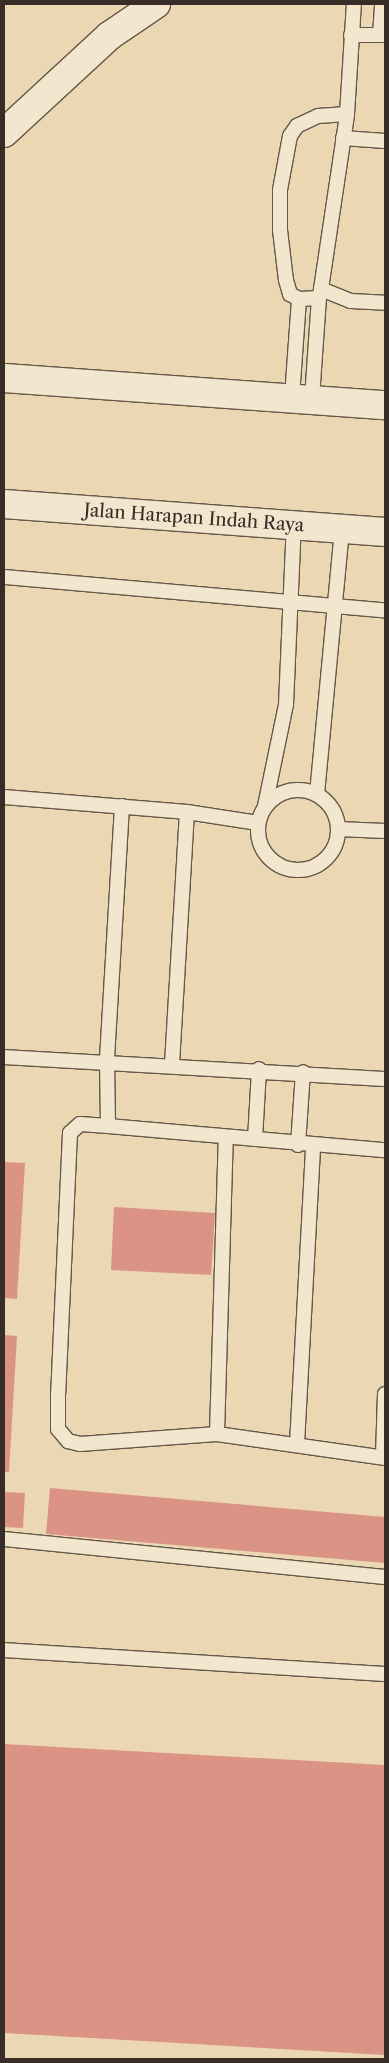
<!DOCTYPE html>
<style>
body{margin:0}
#map{position:relative;width:389px;height:2063px;overflow:hidden;background:#ebd8b3;font-family:"Libre Caslon Text",serif}
div>[style]{position:absolute}
.building>*{inset:0;background:#da9384}
.roads{filter:drop-shadow(1px 0 #65574a) drop-shadow(-1px 0 #65574a) drop-shadow(0 1px #65574a) drop-shadow(0 -1px #65574a)}
.lane>*{height:14px;margin:-7px;padding:0 7px;transform-origin:7px;border-radius:7px;background:#f2e6ce}
.lane>.ring{margin:-7px;padding:0;box-sizing:content-box;background:none;border:14px solid #f2e6ce;border-radius:50%}
.secondary>*{height:28px;margin:-14px;padding:0 14px;transform-origin:14px;border-radius:14px;background:#f2e6ce}
span{translate:-50% -50%;white-space:nowrap;text-align:center;line-height:1.15;-webkit-text-stroke:4.5px #f2e6ce;paint-order:stroke}
.street-label{font-size:18px;color:#382c27}
.frame{position:absolute;inset:0;border:5px solid #382c27;pointer-events:none}
</style>
<div id="map">
<div class="building">
<i style="clip-path:polygon(4px 1162px,25px 1163px,17px 1299px,4px 1298px)"></i>
<i style="clip-path:polygon(114px 1207px,215px 1213px,211px 1275px,111px 1270px)"></i>
<i style="clip-path:polygon(4px 1335px,17px 1336px,9px 1472px,4px 1472px)"></i>
<i style="clip-path:polygon(50px 1488px,385px 1517px,385px 1563px,46px 1534px)"></i>
<i style="clip-path:polygon(4px 1492px,25px 1493px,23px 1528px,4px 1527px)"></i>
<i style="clip-path:polygon(4px 1744px,385px 1765px,385px 2055px,4px 2033px)"></i>
</div>
<div class="roads">
<div class="lane">
<i style="left:351px;top:35px;width:34px"></i>
<i style="left:380px;top:35px;width:31px;rotate:-86deg"></i>
<i style="left:347px;top:114px;width:29px;rotate:176deg"></i>
<i style="left:318px;top:116px;width:23px;rotate:155deg"></i>
<i style="left:297px;top:126px;width:12px;rotate:125deg"></i>
<i style="left:290px;top:136px;width:55px;rotate:100.5deg"></i>
<i style="left:280px;top:190px;width:40px;rotate:90deg"></i>
<i style="left:280px;top:230px;width:50px;rotate:83.2deg"></i>
<i style="left:286px;top:280px;width:15px;rotate:74deg"></i>
<i style="left:290px;top:294px;width:10px;rotate:29deg"></i>
<i style="left:299px;top:299px;width:20px;rotate:-3deg"></i>
<i style="left:319px;top:298px;width:9px;rotate:-77deg"></i>
<i style="left:321px;top:289px;width:177px;rotate:-81.5deg"></i>
<i style="left:347px;top:114px;width:110px;rotate:-86.4deg"></i>
<i style="left:343px;top:138px;width:42px;rotate:4.1deg"></i>
<i style="left:321px;top:289px;width:32px;rotate:22deg"></i>
<i style="left:351px;top:301px;width:34px;rotate:3deg"></i>
<i style="left:292px;top:397px;width:98px;rotate:-85.9deg"></i>
<i style="left:312px;top:398px;width:100px;rotate:-86deg"></i>
<i style="left:4px;top:577px;width:382px;rotate:5deg"></i>
<i class="ring" style="left:258px;top:790px;width:66px;height:66px"></i>
<i style="left:317px;top:794px;width:267px;rotate:-84.6deg"></i>
<i style="left:4px;top:797px;width:184px;rotate:4.7deg"></i>
<i style="left:187px;top:812px;width:72px;rotate:8.8deg"></i>
<i style="left:122px;top:806px;width:255px;rotate:93.4deg"></i>
<i style="left:107px;top:1061px;width:65px;rotate:89.1deg"></i>
<i style="left:108px;top:1126px;width:278px;rotate:5deg"></i>
<i style="left:265px;top:806px;width:103px;rotate:-78.3deg"></i>
<i style="left:286px;top:705px;width:180px;rotate:-87.5deg"></i>
<i style="left:338px;top:829px;width:47px;rotate:2.4deg"></i>
<i style="left:4px;top:1057px;width:382px;rotate:3.3deg"></i>
<i style="left:172px;top:1064px;width:252px;rotate:-86.6deg"></i>
<i style="left:108px;top:1126px;width:28px;rotate:-176deg"></i>
<i style="left:80px;top:1124px;width:13px;rotate:138deg"></i>
<i style="left:70px;top:1133px;width:261px;rotate:92.6deg"></i>
<i style="left:58px;top:1394px;width:35px;rotate:90deg"></i>
<i style="left:58px;top:1429px;width:16px;rotate:50deg"></i>
<i style="left:68px;top:1441px;width:12px;rotate:14deg"></i>
<i style="left:80px;top:1444px;width:137px;rotate:-4.2deg"></i>
<i style="left:217px;top:1434px;width:170px;rotate:8.1deg"></i>
<i style="left:255px;top:1139px;width:70px;rotate:-86.7deg"></i>
<i style="left:298px;top:1145px;width:73px;rotate:-86.1deg"></i>
<i style="left:217px;top:1434px;width:296px;rotate:-88.3deg"></i>
<i style="left:297px;top:1444px;width:298px;rotate:-86.9deg"></i>
<i style="left:383px;top:1457px;width:63px;rotate:-88.2deg"></i>
<i style="left:4px;top:1539px;width:383px;rotate:5.7deg"></i>
<i style="left:4px;top:1650px;width:382px;rotate:3.6deg"></i>
</div>
<div class="secondary">
<i style="left:4px;top:133px;width:143px;rotate:-42.7deg"></i>
<i style="left:109px;top:36px;width:57px;rotate:-34.2deg"></i>
<i style="left:4px;top:378px;width:382px;rotate:4.1deg"></i>
<i style="left:4px;top:504px;width:382px;rotate:4.2deg"></i>
</div>
</div>
<div class="street-label">
<span style="left:194px;top:518px;rotate:4deg">Jalan Harapan Indah Raya</span>
</div>
<div class="frame"></div>
</div>
